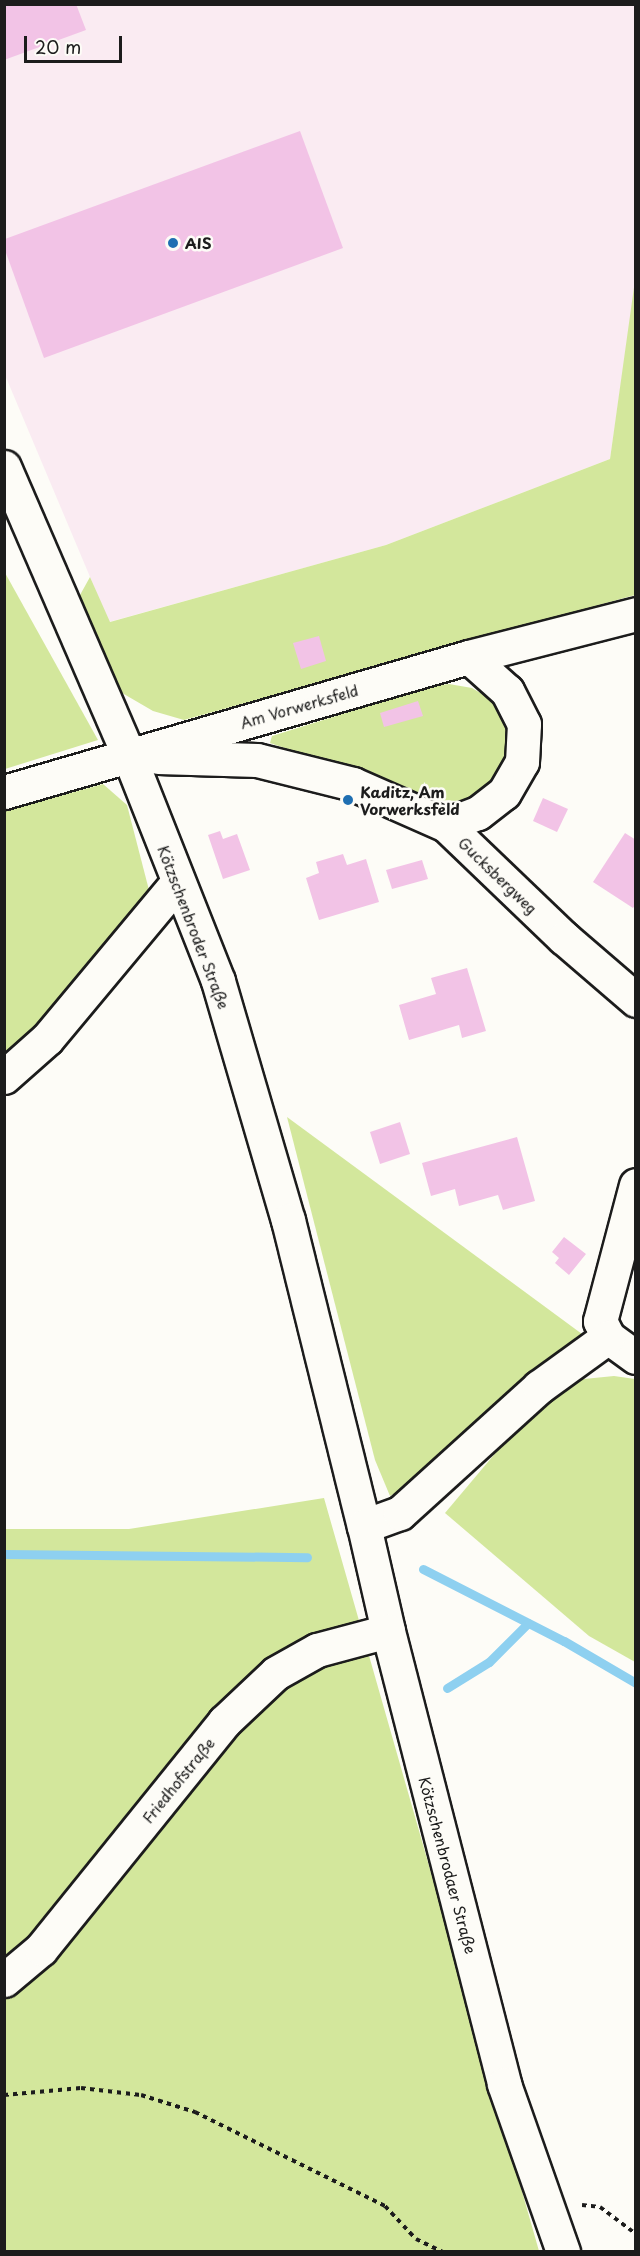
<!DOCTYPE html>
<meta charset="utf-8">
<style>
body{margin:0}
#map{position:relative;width:640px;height:2256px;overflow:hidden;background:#fdfcf7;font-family:"Playpen Sans",sans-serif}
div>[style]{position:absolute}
.built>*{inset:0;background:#faebf2}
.green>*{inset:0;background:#d3e79c}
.stream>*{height:9px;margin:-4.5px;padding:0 4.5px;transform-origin:4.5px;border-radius:4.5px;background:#8ed0f0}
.building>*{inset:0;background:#f2c3e6}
.path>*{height:4px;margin-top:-2px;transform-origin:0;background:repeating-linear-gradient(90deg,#1c1c1c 0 4.5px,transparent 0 9px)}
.roads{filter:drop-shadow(2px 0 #1c1c1c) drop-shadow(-2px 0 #1c1c1c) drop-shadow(0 2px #1c1c1c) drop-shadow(0 -2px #1c1c1c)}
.minor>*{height:33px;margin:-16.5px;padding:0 16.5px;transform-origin:16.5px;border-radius:16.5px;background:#fdfcf7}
.dots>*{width:16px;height:16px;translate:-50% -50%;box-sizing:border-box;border:3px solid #fdfcf7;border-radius:50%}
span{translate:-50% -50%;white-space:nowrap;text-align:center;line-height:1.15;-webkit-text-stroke:5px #fdfcf7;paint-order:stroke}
.poi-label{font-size:15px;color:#1c1c1c;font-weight:700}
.left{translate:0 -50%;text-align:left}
.street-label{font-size:15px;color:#1c1c1c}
.frame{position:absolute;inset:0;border:6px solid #1c1c1c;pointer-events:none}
.scale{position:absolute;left:24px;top:36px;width:98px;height:27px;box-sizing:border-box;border:3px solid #1c1c1c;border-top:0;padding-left:8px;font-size:18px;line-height:21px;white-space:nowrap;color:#1c1c1c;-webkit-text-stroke:4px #fdfcf7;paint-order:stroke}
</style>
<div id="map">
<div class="built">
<i style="clip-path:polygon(4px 5px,635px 5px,636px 280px,610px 459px,386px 545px,109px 622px,5px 375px)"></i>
</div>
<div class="green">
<i style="clip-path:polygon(635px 280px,635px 595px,184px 720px,153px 711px,117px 690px,75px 604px,90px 577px,110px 622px,386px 545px,610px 459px)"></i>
<i style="clip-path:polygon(4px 571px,98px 740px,5px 769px,4px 769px)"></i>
<i style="clip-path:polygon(449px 684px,472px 688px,494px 701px,504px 719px,509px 740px,506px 760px,498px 778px,481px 793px,461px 801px,437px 800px,270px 743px,272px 736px,432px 686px)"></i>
<i style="clip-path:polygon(103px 784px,127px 805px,150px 894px,48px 1014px,5px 1056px,5px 811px)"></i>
<i style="clip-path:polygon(287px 1117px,582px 1334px,407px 1487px,390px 1496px,375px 1460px)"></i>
<i style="clip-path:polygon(614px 1376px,635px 1379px,635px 1662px,589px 1636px,445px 1513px,540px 1400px,574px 1380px)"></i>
<i style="clip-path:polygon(324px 1498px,539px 2251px,5px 2251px,4px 1529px,129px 1529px)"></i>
</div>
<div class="stream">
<i style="left:4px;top:1554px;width:303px;rotate:0.6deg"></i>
<i style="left:423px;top:1569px;width:158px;rotate:27.1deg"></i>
<i style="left:564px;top:1641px;width:83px;rotate:30.3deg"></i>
<i style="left:447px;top:1688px;width:49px;rotate:-31.8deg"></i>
<i style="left:489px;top:1662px;width:55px;rotate:-45deg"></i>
</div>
<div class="building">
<i style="clip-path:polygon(4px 4px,76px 4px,86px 30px,4px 60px)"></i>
<i style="clip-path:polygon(300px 131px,343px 248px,44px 358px,5px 250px,5px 239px)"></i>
<i style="clip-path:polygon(319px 636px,326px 661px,301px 669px,293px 643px)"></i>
<i style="clip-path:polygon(418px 701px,423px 716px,384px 727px,380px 713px)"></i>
<i style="clip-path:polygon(543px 798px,568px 809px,557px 832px,533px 821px)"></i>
<i style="clip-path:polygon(220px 831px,223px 839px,237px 834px,250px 870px,223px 879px,208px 835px)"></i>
<i style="clip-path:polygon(625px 833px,636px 840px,636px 904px,633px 908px,593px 882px)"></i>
<i style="clip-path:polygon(343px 854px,347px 865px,366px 859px,379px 902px,319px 920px,306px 878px,319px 873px,316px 862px)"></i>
<i style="clip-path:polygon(422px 860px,428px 879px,392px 889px,386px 870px)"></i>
<i style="clip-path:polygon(467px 968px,486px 1031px,462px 1038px,459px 1025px,409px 1040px,399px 1005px,436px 994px,431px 978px)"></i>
<i style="clip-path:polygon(400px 1122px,410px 1154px,380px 1164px,370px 1132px)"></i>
<i style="clip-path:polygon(517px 1137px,535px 1201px,503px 1210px,498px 1195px,459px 1206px,455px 1189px,431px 1196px,422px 1163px)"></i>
<i style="clip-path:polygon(564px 1237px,586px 1254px,569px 1275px,555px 1263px,559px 1258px,552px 1252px)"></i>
</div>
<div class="path">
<i style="left:4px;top:2095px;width:77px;rotate:-5.2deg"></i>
<i style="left:81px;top:2088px;width:60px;rotate:6.7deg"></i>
<i style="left:141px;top:2095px;width:57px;rotate:17.5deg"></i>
<i style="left:195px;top:2112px;width:212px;rotate:26.3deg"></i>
<i style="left:385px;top:2206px;width:45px;rotate:46.8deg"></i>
<i style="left:416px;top:2239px;width:30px;rotate:26deg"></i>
<i style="left:582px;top:2205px;width:18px;rotate:6deg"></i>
<i style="left:600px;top:2207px;width:45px;rotate:36.9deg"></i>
</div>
<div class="roads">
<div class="minor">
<i style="left:4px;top:467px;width:315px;rotate:66.6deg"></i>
<i style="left:129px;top:756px;width:242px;rotate:68.4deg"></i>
<i style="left:218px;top:981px;width:249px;rotate:73.7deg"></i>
<i style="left:288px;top:1220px;width:315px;rotate:76.1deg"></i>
<i style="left:364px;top:1526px;width:108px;rotate:77.1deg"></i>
<i style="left:388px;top:1631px;width:468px;rotate:75.6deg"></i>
<i style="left:504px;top:2084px;width:178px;rotate:70.6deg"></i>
<i style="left:158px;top:757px;width:99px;rotate:1.7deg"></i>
<i style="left:257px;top:760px;width:99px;rotate:14deg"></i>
<i style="left:353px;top:784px;width:102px;rotate:23.8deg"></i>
<i style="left:446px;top:825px;width:163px;rotate:43.8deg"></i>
<i style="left:564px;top:938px;width:95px;rotate:40.7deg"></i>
<i style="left:4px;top:792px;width:484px;rotate:-16.2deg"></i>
<i style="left:469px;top:657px;width:172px;rotate:-14.4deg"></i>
<i style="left:446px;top:825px;width:34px;rotate:-21deg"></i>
<i style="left:478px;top:813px;width:33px;rotate:-38deg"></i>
<i style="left:504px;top:793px;width:36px;rotate:-60deg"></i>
<i style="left:522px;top:762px;width:38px;rotate:-87deg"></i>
<i style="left:524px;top:724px;width:37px;rotate:-117deg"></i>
<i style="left:507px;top:691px;width:51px;rotate:-138.2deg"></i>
<i style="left:4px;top:1077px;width:57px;rotate:-41.5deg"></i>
<i style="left:47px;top:1039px;width:204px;rotate:-50.2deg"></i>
<i style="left:636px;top:1185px;width:141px;rotate:104.8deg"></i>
<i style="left:600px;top:1321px;width:18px;rotate:63deg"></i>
<i style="left:608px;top:1337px;width:34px;rotate:36deg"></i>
<i style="left:364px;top:1526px;width:38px;rotate:-20deg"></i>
<i style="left:400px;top:1513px;width:188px;rotate:-42.2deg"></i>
<i style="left:539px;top:1387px;width:85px;rotate:-35.9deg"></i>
<i style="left:4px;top:1980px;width:48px;rotate:-40deg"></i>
<i style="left:41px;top:1949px;width:292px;rotate:-51.1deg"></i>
<i style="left:224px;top:1722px;width:71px;rotate:-43.3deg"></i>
<i style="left:276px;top:1673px;width:47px;rotate:-29.3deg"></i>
<i style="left:317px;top:1650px;width:73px;rotate:-15deg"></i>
</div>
</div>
<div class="dots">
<i style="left:173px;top:243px;background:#1f6fb2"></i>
<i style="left:348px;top:800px;background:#1f6fb2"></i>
</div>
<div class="poi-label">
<span class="left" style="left:185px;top:243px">AIS</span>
<span class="left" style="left:360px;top:800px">Kaditz, Am<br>Vorwerksfeld</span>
</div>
<div class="street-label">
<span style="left:299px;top:706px;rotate:-16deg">Am Vorwerksfeld</span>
<span style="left:498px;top:875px;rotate:44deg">Gucksbergweg</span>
<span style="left:194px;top:927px;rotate:69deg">Kötzschenbroder Straße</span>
<span style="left:178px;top:1780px;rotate:-51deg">Friedhofstraße</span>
<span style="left:448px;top:1865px;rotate:75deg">Kötzschenbrodaer Straße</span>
</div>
<div class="frame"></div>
<div class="scale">20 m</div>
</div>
